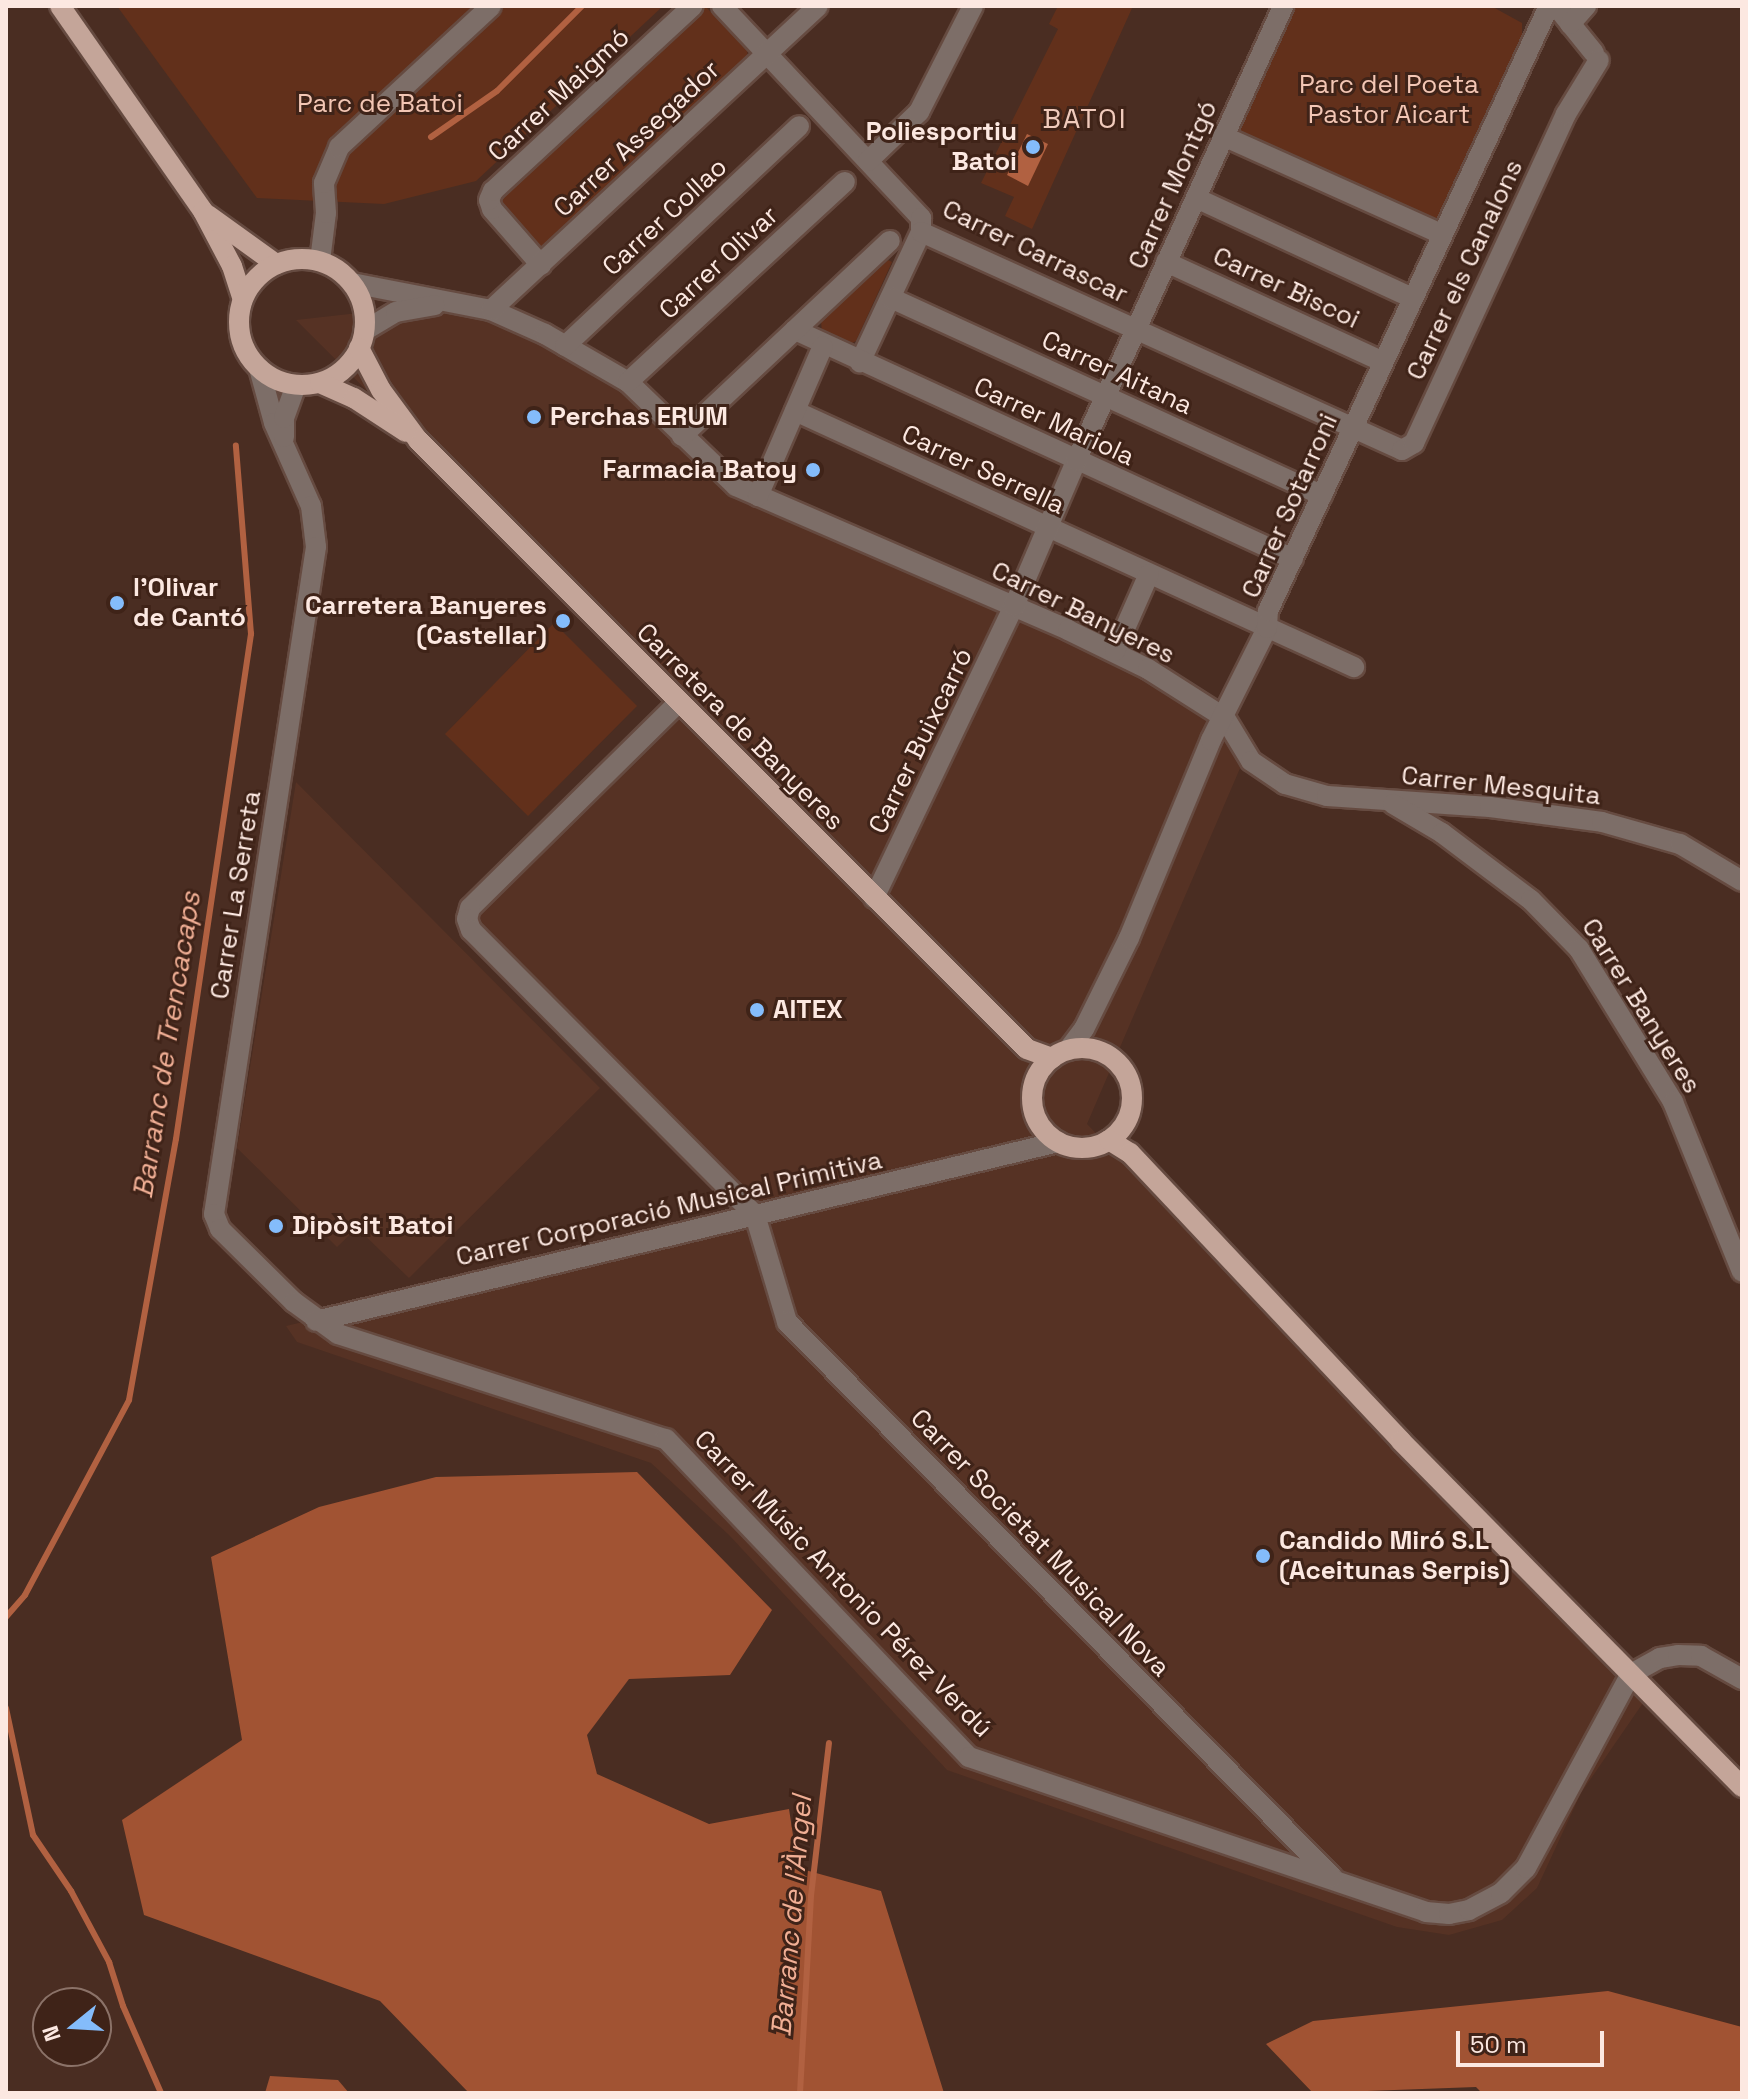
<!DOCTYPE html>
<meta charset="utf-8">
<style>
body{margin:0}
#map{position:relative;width:1748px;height:2099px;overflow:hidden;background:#4a2d22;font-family:"Space Grotesk",sans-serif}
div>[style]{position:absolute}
.built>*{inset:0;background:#563224}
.green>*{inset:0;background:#62301b}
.forest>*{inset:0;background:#a15333}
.water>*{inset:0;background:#b16141}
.stream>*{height:6px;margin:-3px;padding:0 3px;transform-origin:3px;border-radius:3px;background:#b16141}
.roads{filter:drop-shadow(2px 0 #664b41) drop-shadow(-2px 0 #664b41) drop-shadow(0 2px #664b41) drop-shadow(0 -2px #664b41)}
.minor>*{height:20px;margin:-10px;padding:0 10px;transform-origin:10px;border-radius:10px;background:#7d6e68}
.major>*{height:20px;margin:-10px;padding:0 10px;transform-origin:10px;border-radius:10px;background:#c4a599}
.major>.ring{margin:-10px;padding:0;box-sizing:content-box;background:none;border:20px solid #c4a599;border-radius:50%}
.dots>*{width:22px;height:22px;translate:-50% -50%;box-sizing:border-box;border:4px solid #3f2318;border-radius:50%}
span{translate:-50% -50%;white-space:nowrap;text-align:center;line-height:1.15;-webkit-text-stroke:6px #3f2318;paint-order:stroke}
.park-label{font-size:26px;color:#f3c6b4}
.street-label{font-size:26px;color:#fce8e1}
.poi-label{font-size:26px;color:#fce8e1;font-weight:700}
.right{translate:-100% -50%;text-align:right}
.left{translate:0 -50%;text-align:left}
.neighbourhood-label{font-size:28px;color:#f0cabb;letter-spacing:2px}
.water-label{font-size:28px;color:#f1af95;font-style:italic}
.frame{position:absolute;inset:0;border:8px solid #fce8e1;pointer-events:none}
.north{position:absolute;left:32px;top:1987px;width:80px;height:80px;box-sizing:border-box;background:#3f2318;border:2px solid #8b7268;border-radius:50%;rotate:252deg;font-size:22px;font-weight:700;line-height:32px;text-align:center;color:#fce8e1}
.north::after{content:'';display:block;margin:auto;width:28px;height:36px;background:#84bcfb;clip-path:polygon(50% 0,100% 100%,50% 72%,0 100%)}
.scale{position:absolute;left:1456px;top:2031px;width:148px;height:36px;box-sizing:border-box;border:4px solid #fce8e1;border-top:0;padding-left:10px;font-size:24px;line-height:28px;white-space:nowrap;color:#fce8e1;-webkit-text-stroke:6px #3f2318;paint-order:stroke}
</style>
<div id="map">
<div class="built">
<i style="clip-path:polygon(465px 301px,628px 382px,726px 476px,1200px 697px,1241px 766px,1087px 1124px,1645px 1700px,1581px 1793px,1537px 1888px,1502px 1920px,1449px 1935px,1397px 1927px,947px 1770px,729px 1535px,651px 1463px,297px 1342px,286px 1326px,754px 1215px,460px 919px,679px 702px,296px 320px)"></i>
<i style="clip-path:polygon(296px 782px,600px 1088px,409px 1278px,357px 1228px,337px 1247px,237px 1148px)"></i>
</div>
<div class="green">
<i style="clip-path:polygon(117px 6px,663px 6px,476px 181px,384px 204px,257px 198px)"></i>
<i style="clip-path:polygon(705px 6px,747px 49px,748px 59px,544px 251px,536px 250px,502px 205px,501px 197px)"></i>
<i style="clip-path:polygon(1058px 6px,1133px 6px,1032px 229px,1005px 216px,1014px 197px,981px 183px,1058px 29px,1049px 24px)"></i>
<i style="clip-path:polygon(1294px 6px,1491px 6px,1522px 23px,1522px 35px,1439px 218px,1431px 219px,1241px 134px,1240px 122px)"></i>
<i style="clip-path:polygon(888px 260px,892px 262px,856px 341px,848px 345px,822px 332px,821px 321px)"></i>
<i style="clip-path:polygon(554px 623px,637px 706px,528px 816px,445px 734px)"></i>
</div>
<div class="forest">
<i style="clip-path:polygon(637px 1472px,772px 1610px,730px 1675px,629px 1679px,587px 1735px,597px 1774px,709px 1824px,789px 1809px,798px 1868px,881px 1891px,944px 2093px,469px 2093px,380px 2001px,144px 1915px,122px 1820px,242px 1740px,211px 1557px,319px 1507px,436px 1477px)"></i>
<i style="clip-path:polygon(1608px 1991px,1742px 2027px,1742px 2093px,1482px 2093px,1476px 2087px,1313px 2093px,1266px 2044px,1313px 2021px)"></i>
<i style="clip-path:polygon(270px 2076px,338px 2080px,349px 2093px,265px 2093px)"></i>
</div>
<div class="water">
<i style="clip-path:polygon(1027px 134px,1048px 144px,1028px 186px,1007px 175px)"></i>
</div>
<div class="stream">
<i style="left:431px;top:137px;width:80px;rotate:-34.9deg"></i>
<i style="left:497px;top:91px;width:120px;rotate:-45deg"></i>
<i style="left:6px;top:1617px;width:29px;rotate:-49deg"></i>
<i style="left:25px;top:1595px;width:221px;rotate:-61.9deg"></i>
<i style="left:129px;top:1400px;width:265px;rotate:-79.8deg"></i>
<i style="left:176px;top:1139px;width:511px;rotate:-81.55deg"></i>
<i style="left:251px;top:634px;width:189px;rotate:-94.6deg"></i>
<i style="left:6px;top:1708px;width:130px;rotate:78deg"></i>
<i style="left:33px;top:1835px;width:68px;rotate:55.8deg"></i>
<i style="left:71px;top:1891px;width:81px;rotate:61.8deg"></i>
<i style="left:109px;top:1962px;width:46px;rotate:72.3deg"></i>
<i style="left:123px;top:2006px;width:95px;rotate:66.4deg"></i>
<i style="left:800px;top:2093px;width:197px;rotate:-86.8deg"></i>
<i style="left:811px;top:1896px;width:154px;rotate:-83.3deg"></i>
</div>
<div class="roads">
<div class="minor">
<i style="left:722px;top:6px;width:291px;rotate:46.8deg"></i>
<i style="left:921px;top:218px;width:14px;rotate:90deg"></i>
<i style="left:921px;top:232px;width:144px;rotate:115.1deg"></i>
<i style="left:1556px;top:6px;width:60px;rotate:51deg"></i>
<i style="left:1570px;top:24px;width:24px;rotate:-48deg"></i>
<i style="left:1223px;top:136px;width:239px;rotate:24.2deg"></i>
<i style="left:868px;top:161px;width:71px;rotate:-43.9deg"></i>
<i style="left:919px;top:112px;width:119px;rotate:-63deg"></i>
<i style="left:1196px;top:198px;width:238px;rotate:24.8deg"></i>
<i style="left:921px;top:232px;width:528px;rotate:24.38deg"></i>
<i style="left:1402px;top:450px;width:14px;rotate:-30deg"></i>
<i style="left:1414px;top:443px;width:362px;rotate:-65.2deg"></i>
<i style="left:1566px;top:114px;width:63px;rotate:-58.6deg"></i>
<i style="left:320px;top:261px;width:48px;rotate:-82.9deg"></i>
<i style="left:326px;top:213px;width:30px;rotate:-94deg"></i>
<i style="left:324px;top:183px;width:39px;rotate:-67deg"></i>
<i style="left:339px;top:147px;width:207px;rotate:-42.8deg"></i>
<i style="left:1166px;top:262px;width:239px;rotate:24.7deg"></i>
<i style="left:541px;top:265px;width:74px;rotate:-131.2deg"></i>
<i style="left:492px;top:209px;width:9px;rotate:-108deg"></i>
<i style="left:489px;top:200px;width:10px;rotate:-66deg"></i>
<i style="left:493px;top:191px;width:272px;rotate:-42.8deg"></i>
<i style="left:352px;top:283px;width:142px;rotate:11deg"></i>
<i style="left:491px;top:310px;width:59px;rotate:24deg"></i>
<i style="left:545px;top:334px;width:96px;rotate:30deg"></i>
<i style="left:628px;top:382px;width:150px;rotate:43.9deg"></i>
<i style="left:736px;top:486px;width:362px;rotate:23.4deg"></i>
<i style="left:1068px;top:630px;width:89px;rotate:26deg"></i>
<i style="left:1148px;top:669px;width:91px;rotate:32.5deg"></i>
<i style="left:1225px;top:718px;width:50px;rotate:58.8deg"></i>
<i style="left:1251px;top:761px;width:41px;rotate:34.1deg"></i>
<i style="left:1285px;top:784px;width:44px;rotate:15.9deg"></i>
<i style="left:1327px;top:796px;width:163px;rotate:3.9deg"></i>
<i style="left:1490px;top:807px;width:113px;rotate:7.6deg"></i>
<i style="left:1602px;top:822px;width:81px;rotate:15.8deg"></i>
<i style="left:1680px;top:844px;width:72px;rotate:30.8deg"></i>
<i style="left:891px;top:298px;width:474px;rotate:24.6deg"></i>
<i style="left:491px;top:310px;width:446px;rotate:-42.9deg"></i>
<i style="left:795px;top:330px;width:548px;rotate:24.69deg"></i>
<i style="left:364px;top:331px;width:37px;rotate:-31deg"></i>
<i style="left:396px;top:312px;width:39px;rotate:-10deg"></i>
<i style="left:565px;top:346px;width:321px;rotate:-43.2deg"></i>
<i style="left:259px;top:368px;width:57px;rotate:74.7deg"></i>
<i style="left:274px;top:423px;width:91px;rotate:66deg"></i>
<i style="left:311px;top:506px;width:41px;rotate:83deg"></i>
<i style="left:316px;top:547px;width:675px;rotate:98.69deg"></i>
<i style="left:214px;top:1214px;width:16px;rotate:68deg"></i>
<i style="left:220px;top:1229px;width:104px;rotate:44.6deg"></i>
<i style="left:294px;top:1302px;width:54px;rotate:36deg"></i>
<i style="left:338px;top:1334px;width:344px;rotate:17.8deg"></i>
<i style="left:666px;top:1439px;width:439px;rotate:46.4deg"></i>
<i style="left:969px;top:1757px;width:483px;rotate:18.7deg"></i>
<i style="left:1426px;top:1912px;width:23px;rotate:5deg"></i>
<i style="left:1449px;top:1914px;width:20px;rotate:-11deg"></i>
<i style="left:1469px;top:1910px;width:36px;rotate:-28deg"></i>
<i style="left:1501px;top:1893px;width:35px;rotate:-45deg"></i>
<i style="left:1526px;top:1868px;width:221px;rotate:-61.6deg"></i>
<i style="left:1631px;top:1674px;width:33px;rotate:-29deg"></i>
<i style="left:1660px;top:1658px;width:18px;rotate:-9deg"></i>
<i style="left:1678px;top:1655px;width:23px;rotate:2deg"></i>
<i style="left:1701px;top:1656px;width:47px;rotate:29.3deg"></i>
<i style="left:628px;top:382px;width:295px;rotate:-42.7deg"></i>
<i style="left:795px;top:411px;width:615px;rotate:24.61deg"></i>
<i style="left:682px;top:436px;width:285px;rotate:-43.2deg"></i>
<i style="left:284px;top:437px;width:19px;rotate:-90deg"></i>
<i style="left:284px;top:418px;width:35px;rotate:-70deg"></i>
<i style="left:758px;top:496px;width:163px;rotate:-66.6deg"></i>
<i style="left:1115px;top:651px;width:84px;rotate:-66.2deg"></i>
<i style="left:679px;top:702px;width:293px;rotate:135.4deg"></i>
<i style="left:470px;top:908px;width:11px;rotate:105deg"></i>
<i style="left:467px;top:919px;width:12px;rotate:70deg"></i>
<i style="left:471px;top:930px;width:402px;rotate:45.1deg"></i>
<i style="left:755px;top:1215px;width:112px;rotate:73.3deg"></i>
<i style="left:787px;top:1322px;width:778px;rotate:45.52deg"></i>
<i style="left:1393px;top:804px;width:57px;rotate:30.6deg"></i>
<i style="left:1442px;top:833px;width:111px;rotate:37deg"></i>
<i style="left:1531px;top:900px;width:69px;rotate:45.6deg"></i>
<i style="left:1579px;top:949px;width:180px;rotate:58.4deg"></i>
<i style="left:1673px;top:1102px;width:183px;rotate:67.9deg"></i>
<i style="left:874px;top:898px;width:324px;rotate:-64.4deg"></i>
<i style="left:1014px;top:606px;width:158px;rotate:-66.8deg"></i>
<i style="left:1076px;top:461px;width:500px;rotate:-65.5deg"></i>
<i style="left:1068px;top:1050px;width:26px;rotate:-53deg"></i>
<i style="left:1084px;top:1029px;width:102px;rotate:-63.7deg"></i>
<i style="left:1129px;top:938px;width:214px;rotate:-67.5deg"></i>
<i style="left:1211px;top:740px;width:125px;rotate:-63.4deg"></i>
<i style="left:1267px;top:628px;width:17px;rotate:-87deg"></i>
<i style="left:1268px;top:611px;width:667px;rotate:-65.09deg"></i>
<i style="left:316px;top:1321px;width:763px;rotate:-13.56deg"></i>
</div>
<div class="major">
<i style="left:60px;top:6px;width:250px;rotate:55.1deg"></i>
<i style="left:203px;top:211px;width:62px;rotate:62.2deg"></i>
<i style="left:232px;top:266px;width:35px;rotate:72deg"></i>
<i style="left:208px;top:215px;width:84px;rotate:35.8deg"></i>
<i class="ring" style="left:239px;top:259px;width:106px;height:106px"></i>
<i style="left:359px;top:348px;width:47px;rotate:62.4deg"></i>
<i style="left:381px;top:390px;width:62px;rotate:53.5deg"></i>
<i style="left:418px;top:440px;width:861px;rotate:45deg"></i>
<i style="left:1027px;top:1049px;width:27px;rotate:20deg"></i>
<i style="left:320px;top:383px;width:37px;rotate:24deg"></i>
<i style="left:354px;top:398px;width:62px;rotate:33.2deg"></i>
<i class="ring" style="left:1032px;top:1048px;width:80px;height:80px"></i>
<i style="left:1109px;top:1140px;width:25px;rotate:32deg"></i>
<i style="left:1130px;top:1153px;width:395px;rotate:46.7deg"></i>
<i style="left:1401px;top:1441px;width:486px;rotate:45.4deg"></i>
</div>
</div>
<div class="dots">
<i style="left:1033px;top:147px;background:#84bcfb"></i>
<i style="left:534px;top:417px;background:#84bcfb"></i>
<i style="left:813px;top:470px;background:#84bcfb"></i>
<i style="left:117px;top:603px;background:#84bcfb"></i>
<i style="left:563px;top:621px;background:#84bcfb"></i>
<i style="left:757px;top:1010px;background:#84bcfb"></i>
<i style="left:276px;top:1226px;background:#84bcfb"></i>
<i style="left:1263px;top:1556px;background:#84bcfb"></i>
</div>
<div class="park-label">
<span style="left:1389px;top:100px">Parc del Poeta<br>Pastor Aicart</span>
<span style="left:380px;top:104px">Parc de Batoi</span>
</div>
<div class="street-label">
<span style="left:559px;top:95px;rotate:-43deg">Carrer Maigmó</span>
<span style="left:637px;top:139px;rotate:-43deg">Carrer Assegador</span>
<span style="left:1173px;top:185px;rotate:-66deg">Carrer Montgó</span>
<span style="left:665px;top:217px;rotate:-43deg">Carrer Collao</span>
<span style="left:1035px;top:252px;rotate:26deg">Carrer Carrascar</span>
<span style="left:719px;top:263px;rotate:-43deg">Carrer Olivar</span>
<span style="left:1465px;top:270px;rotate:-65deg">Carrer els Canalons</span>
<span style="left:1286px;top:288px;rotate:25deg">Carrer Biscoi</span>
<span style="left:1117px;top:373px;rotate:25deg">Carrer Aitana</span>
<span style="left:1054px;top:422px;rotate:25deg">Carrer Mariola</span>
<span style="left:983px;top:470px;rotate:25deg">Carrer Serrella</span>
<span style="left:1290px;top:506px;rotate:-66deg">Carrer Sotarroni</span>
<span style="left:1083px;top:613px;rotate:26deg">Carrer Banyeres</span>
<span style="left:740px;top:727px;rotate:45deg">Carretera de Banyeres</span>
<span style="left:921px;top:741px;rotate:-64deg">Carrer Buixcarró</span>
<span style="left:1501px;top:786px;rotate:6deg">Carrer Mesquita</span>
<span style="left:236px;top:895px;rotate:-81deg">Carrer La Serreta</span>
<span style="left:1641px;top:1006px;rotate:58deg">Carrer Banyeres</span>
<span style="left:669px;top:1209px;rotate:-13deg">Carrer Corporació Musical Primitiva</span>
<span style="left:1040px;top:1543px;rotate:46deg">Carrer Societat Musical Nova</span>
<span style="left:843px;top:1584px;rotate:46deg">Carrer Músic Antonio Pérez Verdú</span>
</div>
<div class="poi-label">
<span class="right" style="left:1017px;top:147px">Poliesportiu<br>Batoi</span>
<span class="left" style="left:550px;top:417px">Perchas ERUM</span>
<span class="right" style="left:797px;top:470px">Farmacia Batoy</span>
<span class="left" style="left:133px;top:603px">l'Olivar<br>de Cantó</span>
<span class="right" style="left:547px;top:621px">Carretera Banyeres<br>(Castellar)</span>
<span class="left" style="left:773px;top:1010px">AITEX</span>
<span class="left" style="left:292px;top:1226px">Dipòsit Batoi</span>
<span class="left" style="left:1279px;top:1556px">Candido Miró S.L<br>(Aceitunas Serpis)</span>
</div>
<div class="neighbourhood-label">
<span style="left:1085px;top:118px">BATOI</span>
</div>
<div class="water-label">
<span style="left:166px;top:1045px;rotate:-81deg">Barranc de Trencacaps</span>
<span style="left:791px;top:1916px;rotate:-85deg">Barranc de l'Àngel</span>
</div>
<div class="frame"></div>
<div class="north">N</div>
<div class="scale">50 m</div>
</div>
